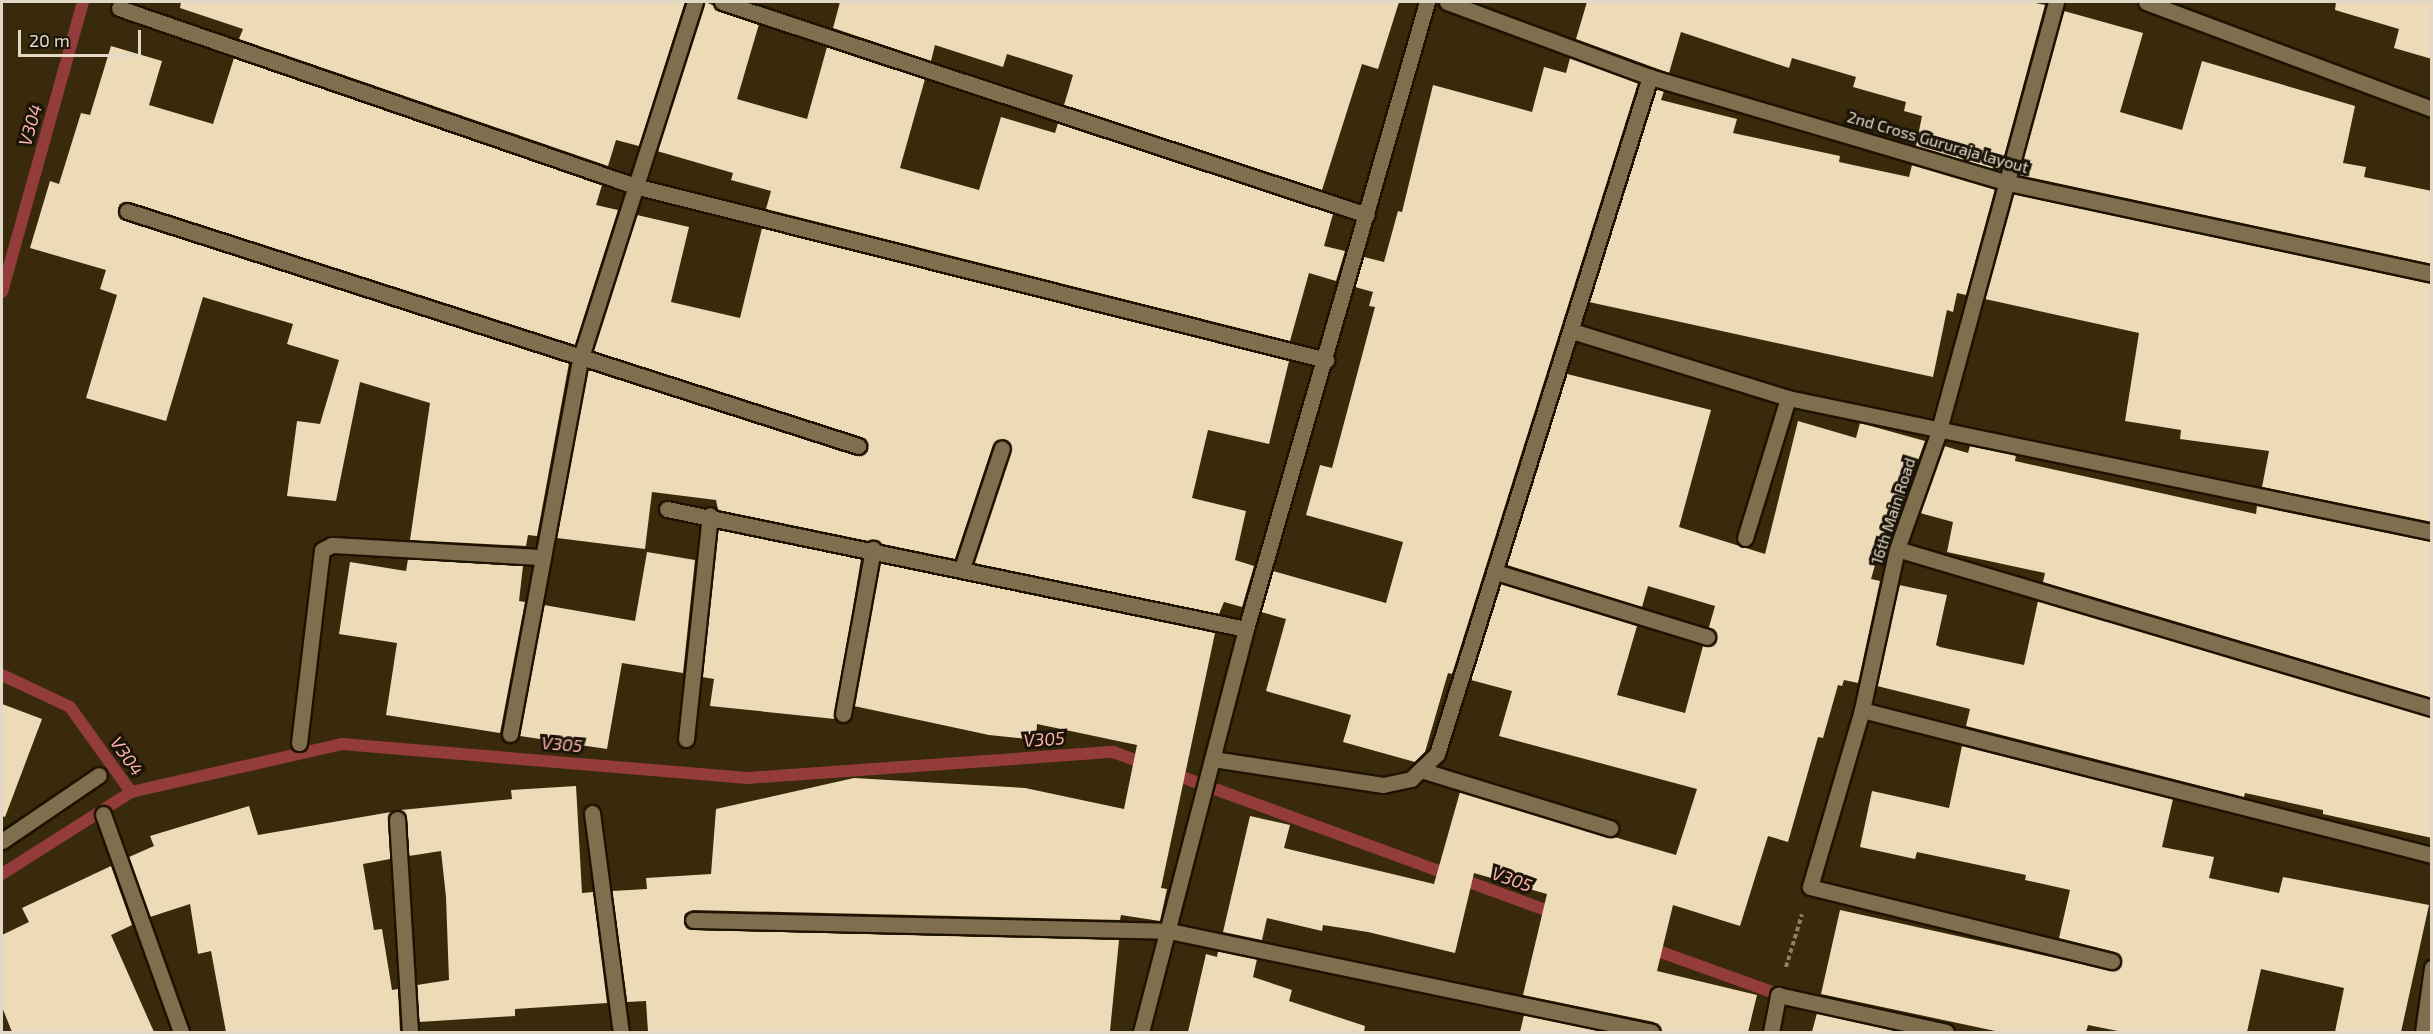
<!DOCTYPE html>
<style>
body{margin:0}
#map{position:relative;width:2433px;height:1034px;overflow:hidden;background:#392a0b;font-family:"Exo 2",sans-serif}
div>[style]{position:absolute}
.stream>*{height:12px;margin:-6px;padding:0 6px;transform-origin:6px;border-radius:6px;background:#943b3b}
.building>*{inset:0;background:#eddbb8}
.path>*{height:4px;margin-top:-2px;transform-origin:0;background:repeating-linear-gradient(90deg,#8c8068 0 4.5px,transparent 0 7.5px)}
.roads{filter:drop-shadow(2px 0 #1e1300) drop-shadow(-2px 0 #1e1300) drop-shadow(0 2px #1e1300) drop-shadow(0 -2px #1e1300)}
.minor>*{height:15px;margin:-7.5px;padding:0 7.5px;transform-origin:7.5px;border-radius:7.5px;background:#7f6f4f}
span{translate:-50% -50%;white-space:nowrap;text-align:center;line-height:1.15;-webkit-text-stroke:6px #1b1408;paint-order:stroke}
.street-label{font-size:16px;color:#e2d8c7}
.water-label{font-size:18px;color:#ffb2ad;font-style:italic}
.frame{position:absolute;inset:0;border:3px solid #e2d8c7;pointer-events:none}
.scale{position:absolute;left:18px;top:30px;width:123px;height:27px;box-sizing:border-box;border:3px solid #e2d8c7;border-top:0;padding-left:8px;font-size:18px;line-height:21px;white-space:nowrap;color:#e2d8c7;-webkit-text-stroke:4px #1b1408;paint-order:stroke}
</style>
<div id="map">
<div class="stream">
<i style="left:2px;top:292px;width:301px;rotate:-74.4deg"></i>
<i style="left:2px;top:675px;width:75px;rotate:25.2deg"></i>
<i style="left:70px;top:707px;width:105px;rotate:54.3deg"></i>
<i style="left:1171px;top:773px;width:411px;rotate:20.1deg"></i>
<i style="left:2px;top:874px;width:153px;rotate:-32.4deg"></i>
<i style="left:131px;top:792px;width:216px;rotate:-12.8deg"></i>
<i style="left:342px;top:744px;width:407px;rotate:4.8deg"></i>
<i style="left:748px;top:778px;width:366px;rotate:-4.1deg"></i>
<i style="left:1113px;top:752px;width:38px;rotate:20deg"></i>
<i style="left:1647px;top:947px;width:148px;rotate:19.8deg"></i>
</div>
<div class="building">
<i style="clip-path:polygon(181px 2px,685px 2px,639px 146px,616px 140px,608px 166px,239px 39px,243px 29px,180px 8px)"></i>
<i style="clip-path:polygon(705px 2px,759px 24px,737px 99px,807px 119px,827px 47px,925px 79px,900px 168px,979px 190px,1001px 117px,1055px 133px,1058px 123px,1333px 214px,1324px 246px,1345px 251px,1336px 281px,1309px 273px,1290px 341px,766px 209px,771px 191px,731px 180px,733px 173px,657px 151px)"></i>
<i style="clip-path:polygon(840px 2px,1399px 2px,1378px 69px,1362px 64px,1322px 190px,1064px 105px,1073px 75px,1007px 54px,1003px 67px,935px 45px,931px 61px,833px 28px)"></i>
<i style="clip-path:polygon(1587px 2px,2031px 2px,2045px 5px,2000px 171px,1916px 146px,1922px 116px,1904px 111px,1906px 102px,1853px 87px,1856px 77px,1792px 58px,1789px 68px,1681px 32px,1669px 73px,1576px 39px)"></i>
<i style="clip-path:polygon(2336px 2px,2432px 2px,2432px 59px,2394px 48px,2399px 29px,2335px 10px)"></i>
<i style="clip-path:polygon(2064px 11px,2143px 33px,2120px 112px,2182px 130px,2202px 61px,2355px 106px,2343px 163px,2366px 167px,2364px 177px,2432px 191px,2432px 264px,2019px 175px)"></i>
<i style="clip-path:polygon(111px 46px,162px 61px,149px 105px,213px 124px,234px 58px,602px 185px,596px 205px,618px 210px,575px 345px,130px 202px,118px 209px,124px 220px,569px 363px,537px 536px,528px 535px,526px 546px,410px 540px,430px 403px,360px 382px,336px 501px,287px 496px,297px 421px,320px 424px,339px 360px,287px 344px,293px 324px,203px 297px,166px 421px,86px 398px,117px 295px,100px 289px,106px 270px,30px 248px,50px 181px,59px 184px,81px 113px,90px 115px)"></i>
<i style="clip-path:polygon(1570px 58px,1638px 83px,1452px 674px,1448px 673px,1425px 752px,1415px 762px,1343px 742px,1351px 715px,1266px 691px,1286px 619px,1261px 612px,1273px 571px,1386px 603px,1403px 542px,1306px 515px,1320px 465px,1332px 468px,1375px 307px,1369px 306px,1373px 292px,1355px 287px,1364px 257px,1384px 262px,1398px 211px,1402px 212px,1433px 85px,1532px 112px,1544px 67px,1566px 73px)"></i>
<i style="clip-path:polygon(1656px 89px,1664px 91px,1661px 100px,1737px 119px,1733px 133px,1840px 156px,1839px 162px,1909px 177px,1912px 165px,1995px 189px,1966px 295px,1957px 293px,1953px 312px,1947px 310px,1933px 377px,1589px 302px)"></i>
<i style="clip-path:polygon(2014px 194px,2432px 284px,2432px 522px,2262px 487px,2269px 451px,2180px 439px,2181px 430px,2125px 421px,2139px 333px,1985px 299px)"></i>
<i style="clip-path:polygon(637px 215px,689px 227px,671px 302px,740px 318px,762px 228px,1289px 361px,1269px 444px,1208px 430px,1192px 498px,1246px 511px,1235px 560px,1254px 566px,1242px 607px,1224px 602px,1219px 614px,974px 563px,1011px 451px,1005px 439px,993px 445px,955px 559px,718px 510px,716px 500px,652px 492px,645px 549px,557px 538px,588px 369px,855px 455px,867px 448px,861px 437px,593px 351px)"></i>
<i style="clip-path:polygon(1567px 374px,1711px 410px,1679px 527px,1765px 554px,1798px 421px,1856px 438px,1860px 423px,1925px 441px,1901px 508px,1892px 506px,1871px 579px,1880px 581px,1858px 683px,1844px 680px,1842px 686px,1838px 685px,1823px 738px,1818px 737px,1788px 842px,1768px 836px,1740px 926px,1673px 905px,1657px 971px,1757px 995px,1748px 1032px,1662px 1032px,1654px 1022px,1523px 995px,1547px 894px,1474px 873px,1455px 953px,1368px 932px,1323px 925px,1322px 931px,1267px 918px,1262px 940px,1223px 932px,1250px 816px,1290px 825px,1284px 848px,1434px 884px,1460px 792px,1676px 855px,1697px 789px,1499px 736px,1512px 691px,1471px 680px,1501px 584px,1637px 626px,1617px 695px,1685px 713px,1703px 646px,1716px 640px,1709px 627px,1715px 606px,1648px 586px,1642px 607px,1507px 565px)"></i>
<i style="clip-path:polygon(1944px 446px,1968px 453px,1970px 446px,2016px 455px,2015px 461px,2256px 514px,2257px 506px,2432px 542px,2432px 698px,2043px 582px,2045px 573px,1947px 552px,1953px 522px,1920px 513px)"></i>
<i style="clip-path:polygon(718px 530px,861px 559px,835px 719px,710px 706px,714px 679px,702px 677px)"></i>
<i style="clip-path:polygon(647px 552px,695px 560px,683px 673px,622px 663px,607px 749px,520px 736px,544px 605px,635px 621px)"></i>
<i style="clip-path:polygon(408px 559px,523px 566px,519px 601px,525px 602px,500px 733px,386px 715px,397px 643px,339px 634px,350px 562px,406px 571px)"></i>
<i style="clip-path:polygon(880px 563px,1215px 633px,1161px 888px,1167px 889px,1160px 921px,1121px 915px,1120px 920px,693px 910px,685px 914px,684px 924px,693px 930px,1119px 940px,1110px 1031px,648px 1032px,646px 1001px,627px 1002px,612px 891px,647px 889px,646px 878px,711px 874px,716px 809px,854px 778px,1025px 788px,1124px 809px,1137px 745px,1037px 724px,1036px 740px,989px 735px,854px 706px)"></i>
<i style="clip-path:polygon(1899px 585px,1947px 595px,1936px 645px,1940px 647px,2024px 665px,2038px 601px,2432px 717px,2432px 838px,2323px 814px,2323px 810px,2245px 793px,2244px 797px,1966px 726px,1970px 709px,1877px 686px)"></i>
<i style="clip-path:polygon(2px 704px,42px 719px,5px 817px,2px 816px)"></i>
<i style="clip-path:polygon(1962px 746px,2173px 799px,2162px 847px,2214px 857px,2209px 878px,2279px 893px,2283px 877px,2429px 905px,2401px 1032px,2335px 1032px,2344px 988px,2261px 969px,2247px 1032px,2123px 1032px,2088px 1025px,2086px 1032px,2000px 1032px,1821px 994px,1840px 910px,2110px 970px,2119px 967px,2121px 959px,2115px 952px,2059px 938px,2070px 890px,2025px 880px,2026px 875px,1917px 852px,1915px 859px,1860px 847px,1872px 791px,1949px 808px)"></i>
<i style="clip-path:polygon(576px 786px,582px 893px,593px 892px,607px 1003px,515px 1009px,515px 1016px,419px 1022px,417px 985px,449px 980px,446px 897px,441px 851px,409px 856px,407px 818px,401px 810px,512px 799px,511px 790px)"></i>
<i style="clip-path:polygon(249px 806px,258px 835px,391px 812px,390px 859px,363px 864px,374px 930px,382px 929px,392px 990px,398px 989px,400px 1032px,226px 1032px,211px 951px,198px 954px,190px 904px,150px 917px,129px 857px,154px 846px,150px 836px)"></i>
<i style="clip-path:polygon(111px 866px,132px 925px,111px 935px,154px 1032px,12px 1032px,2px 1007px,2px 935px,29px 922px,22px 908px)"></i>
<i style="clip-path:polygon(1218px 951px,1257px 959px,1253px 977px,1292px 990px,1289px 1001px,1365px 1026px,1364px 1032px,1188px 1032px,1206px 954px,1217px 957px)"></i>
<i style="clip-path:polygon(1817px 1013px,1903px 1032px,1812px 1032px)"></i>
<i style="clip-path:polygon(1524px 1015px,1607px 1032px,1520px 1032px)"></i>
</div>
<div class="path">
<i style="left:1786px;top:967px;width:55px;rotate:-73.2deg"></i>
</div>
<div class="roads">
<div class="minor">
<i style="left:722px;top:2px;width:679px;rotate:18.27deg"></i>
<i style="left:1447px;top:2px;width:216px;rotate:20.3deg"></i>
<i style="left:1650px;top:77px;width:369px;rotate:16.5deg"></i>
<i style="left:2004px;top:182px;width:438px;rotate:12.1deg"></i>
<i style="left:2056px;top:2px;width:445px;rotate:105.3deg"></i>
<i style="left:1939px;top:431px;width:125px;rotate:109.6deg"></i>
<i style="left:1897px;top:549px;width:165px;rotate:102.3deg"></i>
<i style="left:1862px;top:710px;width:184px;rotate:106.4deg"></i>
<i style="left:1810px;top:887px;width:311px;rotate:13.8deg"></i>
<i style="left:2146px;top:2px;width:305px;rotate:20.5deg"></i>
<i style="left:119px;top:8px;width:546px;rotate:19.03deg"></i>
<i style="left:635px;top:186px;width:713px;rotate:14.13deg"></i>
<i style="left:127px;top:211px;width:768px;rotate:17.82deg"></i>
<i style="left:1572px;top:331px;width:226px;rotate:17.2deg"></i>
<i style="left:1788px;top:398px;width:658px;rotate:11.75deg"></i>
<i style="left:667px;top:509px;width:591px;rotate:11.71deg"></i>
<i style="left:1745px;top:538px;width:146px;rotate:-72.9deg"></i>
<i style="left:1897px;top:549px;width:558px;rotate:16.55deg"></i>
<i style="left:962px;top:568px;width:126px;rotate:-71.6deg"></i>
<i style="left:1496px;top:572px;width:221px;rotate:17.1deg"></i>
<i style="left:1862px;top:710px;width:588px;rotate:14.27deg"></i>
<i style="left:843px;top:714px;width:168px;rotate:-79.7deg"></i>
<i style="left:510px;top:734px;width:380px;rotate:-79.4deg"></i>
<i style="left:580px;top:360px;width:376px;rotate:-72.2deg"></i>
<i style="left:686px;top:739px;width:225px;rotate:-83.9deg"></i>
<i style="left:299px;top:743px;width:194px;rotate:-83.2deg"></i>
<i style="left:322px;top:550px;width:11px;rotate:-27deg"></i>
<i style="left:332px;top:545px;width:209px;rotate:3.3deg"></i>
<i style="left:1213px;top:759px;width:172px;rotate:8.7deg"></i>
<i style="left:1383px;top:785px;width:29px;rotate:-12deg"></i>
<i style="left:1411px;top:779px;width:36px;rotate:-44deg"></i>
<i style="left:1437px;top:754px;width:710px;rotate:-72.54deg"></i>
<i style="left:1421px;top:770px;width:198px;rotate:17.1deg"></i>
<i style="left:592px;top:813px;width:221px;rotate:82.5deg"></i>
<i style="left:103px;top:814px;width:232px;rotate:70.3deg"></i>
<i style="left:397px;top:819px;width:213px;rotate:86.5deg"></i>
<i style="left:2px;top:841px;width:117px;rotate:-34.2deg"></i>
<i style="left:693px;top:920px;width:476px;rotate:1.3deg"></i>
<i style="left:1169px;top:931px;width:493px;rotate:11.8deg"></i>
<i style="left:1141px;top:1032px;width:416px;rotate:-75.4deg"></i>
<i style="left:1246px;top:629px;width:653px;rotate:-73.9deg"></i>
<i style="left:1771px;top:1032px;width:38px;rotate:-79deg"></i>
<i style="left:1778px;top:995px;width:172px;rotate:12.4deg"></i>
<i style="left:2423px;top:1032px;width:65px;rotate:-82deg"></i>
</div>
</div>
<div class="street-label">
<span style="left:1938px;top:142px;rotate:16deg">2nd Cross Gururaja layout</span>
<span style="left:1893px;top:511px;rotate:-72deg">16th Main Road</span>
</div>
<div class="water-label">
<span style="left:30px;top:125px;rotate:-74deg">V304</span>
<span style="left:1044px;top:739px;rotate:-4deg">V305</span>
<span style="left:562px;top:744px;rotate:5deg">V305</span>
<span style="left:127px;top:756px;rotate:55deg">V304</span>
<span style="left:1512px;top:879px;rotate:20deg">V305</span>
</div>
<div class="frame"></div>
<div class="scale">20 m</div>
</div>
